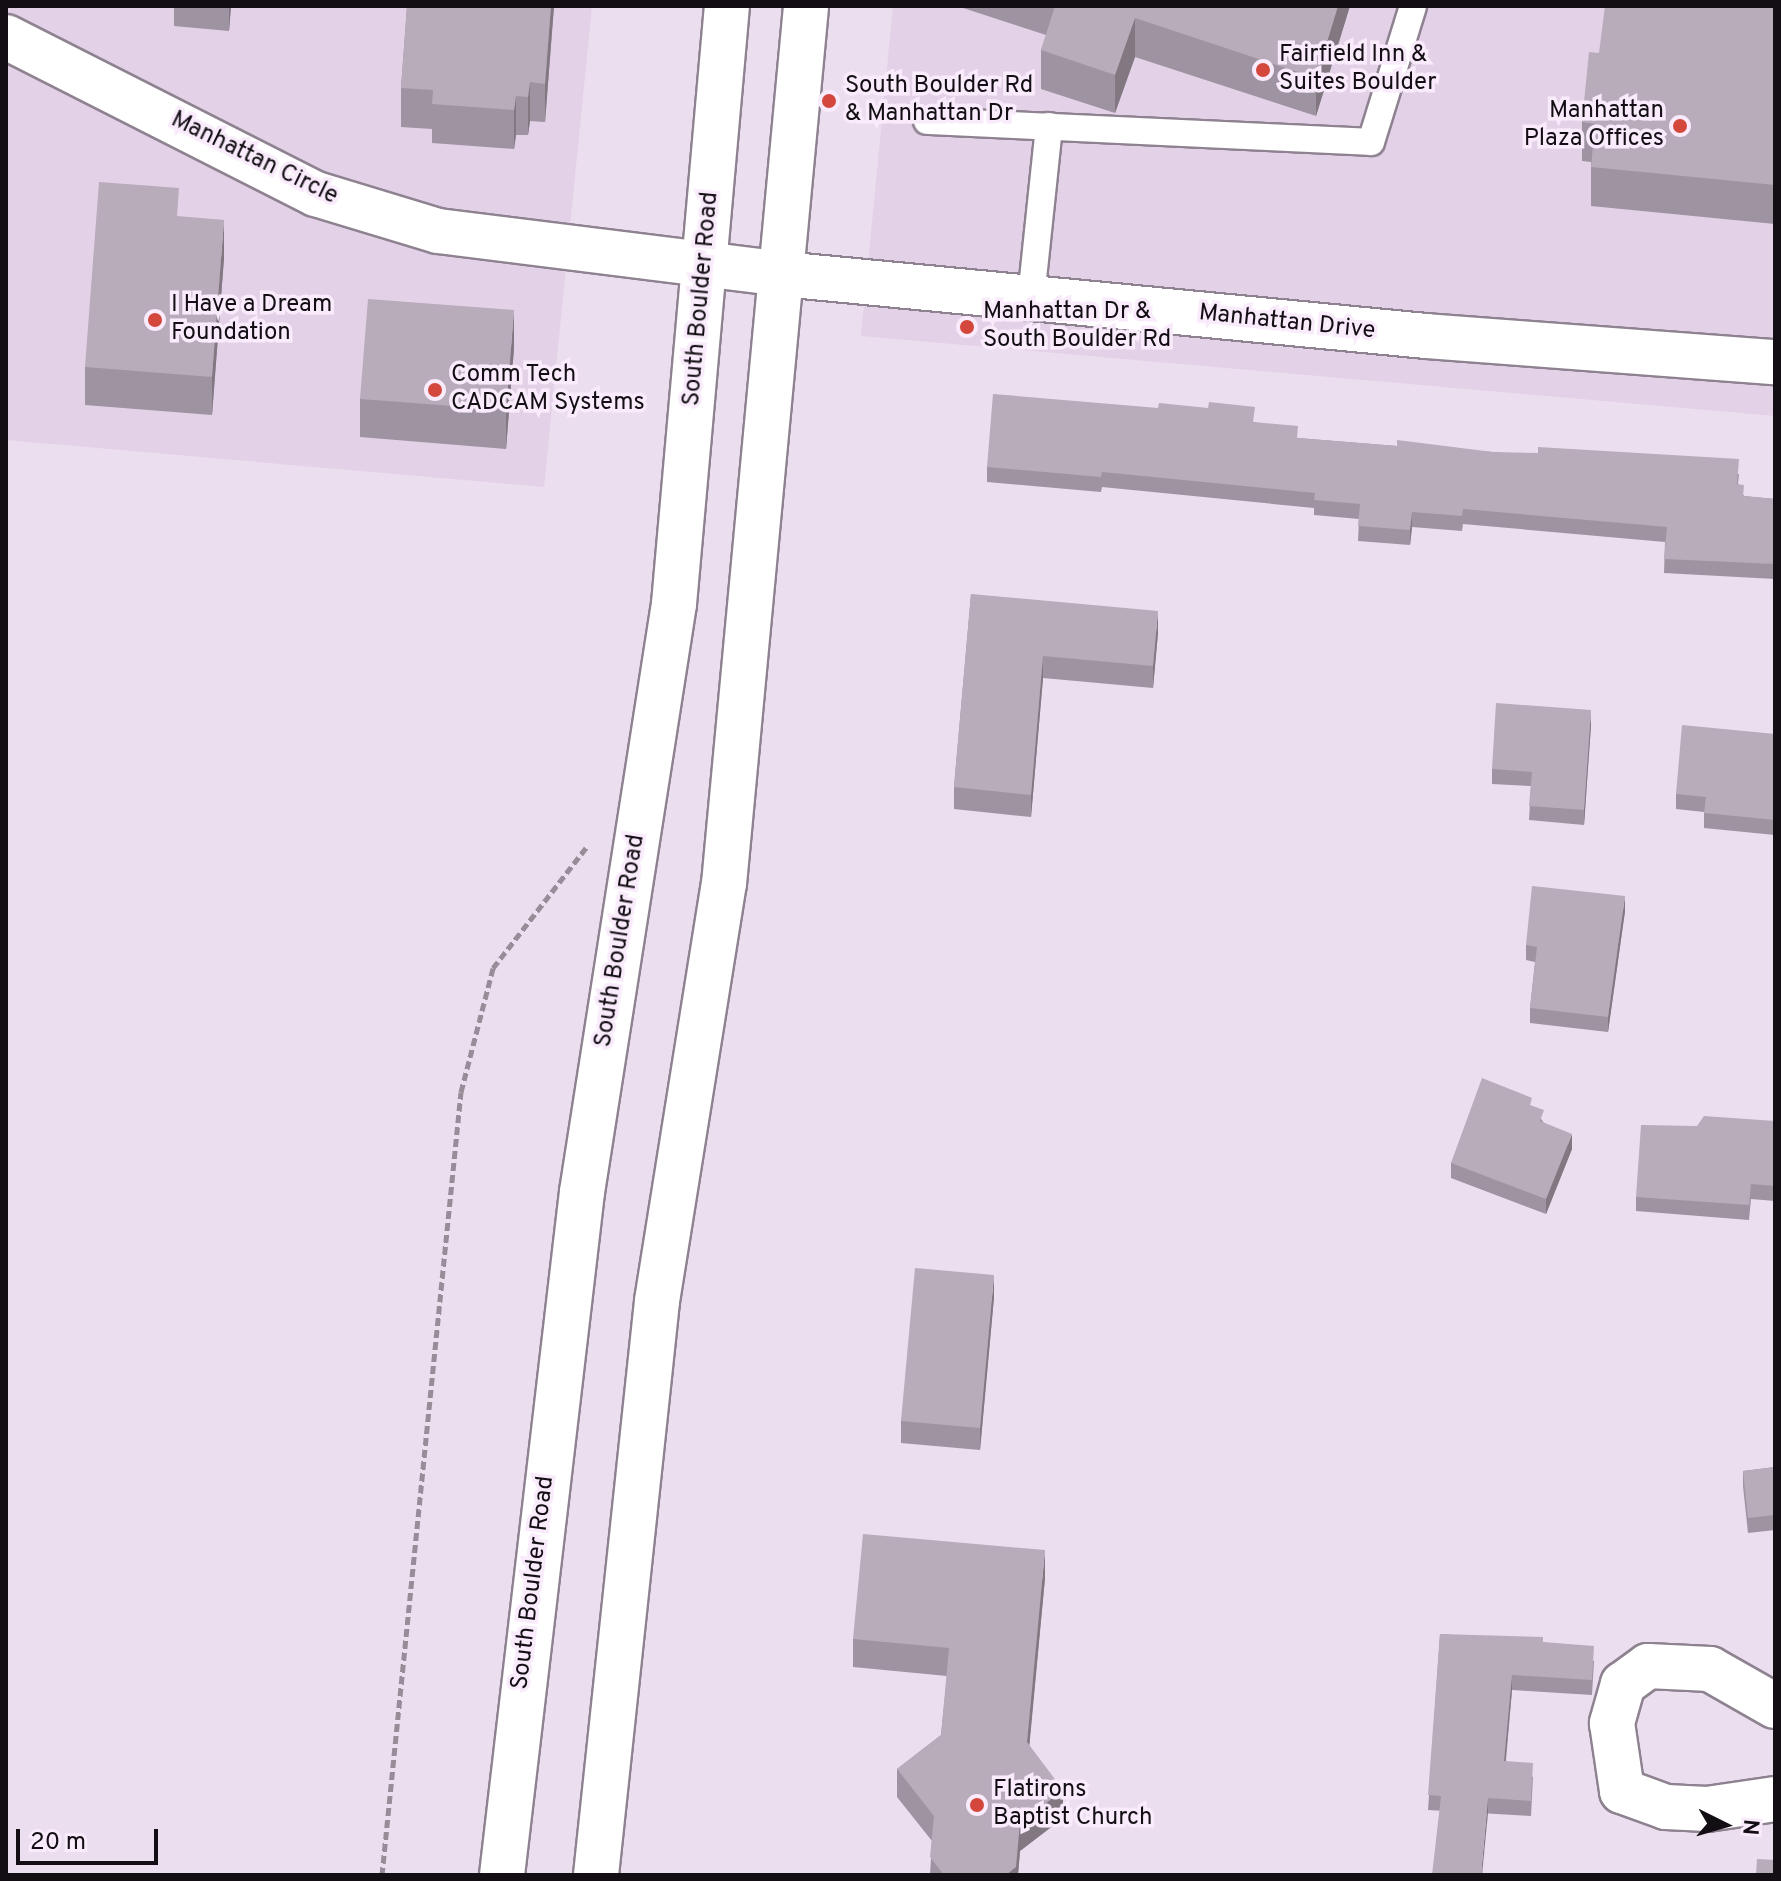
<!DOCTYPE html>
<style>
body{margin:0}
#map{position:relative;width:1781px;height:1881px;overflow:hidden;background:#ebdeee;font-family:Overpass,sans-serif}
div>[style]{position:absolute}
.built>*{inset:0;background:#e3d1e7}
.path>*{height:5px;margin-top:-2.5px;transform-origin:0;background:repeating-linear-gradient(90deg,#968d98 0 8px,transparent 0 12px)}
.roads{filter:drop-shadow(2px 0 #8e8290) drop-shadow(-2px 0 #8e8290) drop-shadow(0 2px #8e8290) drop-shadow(0 -2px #8e8290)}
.lane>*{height:26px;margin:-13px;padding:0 13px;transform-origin:13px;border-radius:13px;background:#fff}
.street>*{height:44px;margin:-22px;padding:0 22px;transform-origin:22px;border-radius:22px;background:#fff}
.primary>*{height:44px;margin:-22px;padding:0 22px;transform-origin:22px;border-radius:22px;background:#fff}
.wall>*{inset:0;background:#9e93a0}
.shaded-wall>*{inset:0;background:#817882}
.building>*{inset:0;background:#b8abba}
.dots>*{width:22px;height:22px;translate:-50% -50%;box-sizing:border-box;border:4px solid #f9ebfb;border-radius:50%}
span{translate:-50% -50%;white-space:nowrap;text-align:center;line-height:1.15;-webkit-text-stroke:7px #f9ebfb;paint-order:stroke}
.poi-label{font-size:24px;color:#120e13}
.left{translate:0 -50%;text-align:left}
.right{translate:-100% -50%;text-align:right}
.street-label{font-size:24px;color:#120e13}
.frame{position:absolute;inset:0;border:8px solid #120e13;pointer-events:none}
.north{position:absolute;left:1685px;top:1785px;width:80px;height:80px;-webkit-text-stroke:6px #f9ebfb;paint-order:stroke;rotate:95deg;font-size:22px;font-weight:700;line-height:32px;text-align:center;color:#120e13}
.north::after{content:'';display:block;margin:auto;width:28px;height:36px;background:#120e13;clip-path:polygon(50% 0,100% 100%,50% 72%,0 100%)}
.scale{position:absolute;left:16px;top:1829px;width:142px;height:36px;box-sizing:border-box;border:4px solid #120e13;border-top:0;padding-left:10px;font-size:24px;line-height:28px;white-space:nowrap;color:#120e13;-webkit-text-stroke:6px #f9ebfb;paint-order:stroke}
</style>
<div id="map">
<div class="built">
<i style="clip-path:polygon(6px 6px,592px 6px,544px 487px,6px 440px)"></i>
<i style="clip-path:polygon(893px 6px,1775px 6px,1775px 416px,861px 336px)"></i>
</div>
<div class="path">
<i style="left:382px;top:1875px;width:787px;rotate:-84.24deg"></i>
<i style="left:461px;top:1092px;width:128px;rotate:-75.5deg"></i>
<i style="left:493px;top:968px;width:155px;rotate:-52.3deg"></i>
</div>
<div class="roads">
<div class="lane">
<i style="left:927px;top:121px;width:444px;rotate:2.7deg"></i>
<i style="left:1371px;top:142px;width:142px;rotate:-72.8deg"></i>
<i style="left:1031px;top:298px;width:173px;rotate:-84deg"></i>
</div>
<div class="street">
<i style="left:6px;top:37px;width:347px;rotate:26.9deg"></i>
<i style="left:316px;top:194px;width:127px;rotate:16.9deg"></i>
<i style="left:438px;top:231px;width:347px;rotate:7.1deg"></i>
<i style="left:782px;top:274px;width:647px;rotate:5.5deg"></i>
<i style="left:1426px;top:336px;width:350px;rotate:4.3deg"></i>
<i style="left:1775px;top:1706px;width:75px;rotate:-150.4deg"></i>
<i style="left:1710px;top:1669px;width:62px;rotate:-177.2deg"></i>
<i style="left:1648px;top:1666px;width:31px;rotate:144deg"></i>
<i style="left:1623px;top:1684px;width:41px;rotate:105.8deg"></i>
<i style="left:1612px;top:1723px;width:69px;rotate:81.6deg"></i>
<i style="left:1622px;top:1791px;width:47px;rotate:20deg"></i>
<i style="left:1666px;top:1807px;width:41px;rotate:2.8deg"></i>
<i style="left:1707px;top:1809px;width:69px;rotate:-8.4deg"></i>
</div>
<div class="primary">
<i style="left:502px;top:1875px;width:688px;rotate:-83.32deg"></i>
<i style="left:582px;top:1192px;width:595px;rotate:-81.11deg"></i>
<i style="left:674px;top:604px;width:600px;rotate:-84.94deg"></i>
<i style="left:596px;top:1875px;width:577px;rotate:-83.93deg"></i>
<i style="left:657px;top:1301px;width:422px;rotate:-80.9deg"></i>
<i style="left:724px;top:884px;width:882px;rotate:-84.66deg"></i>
</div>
</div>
<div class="wall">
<i style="clip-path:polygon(174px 6px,231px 6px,229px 31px,174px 26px)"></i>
<i style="clip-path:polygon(407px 6px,554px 6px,545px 122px,530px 121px,528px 135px,516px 135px,514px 149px,432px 143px,432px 129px,401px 127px,401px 88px)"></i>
<i style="clip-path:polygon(957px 6px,1350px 6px,1316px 116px,1135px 57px,1115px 113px,1041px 89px,1041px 50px,1046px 35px)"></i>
<i style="clip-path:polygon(1775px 6px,1775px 224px,1591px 206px,1591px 162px,1582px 161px,1582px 122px,1599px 53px)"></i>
<i style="clip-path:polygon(179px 217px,224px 258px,212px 415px,85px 405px,85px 367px)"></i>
<i style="clip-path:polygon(514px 348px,506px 449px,360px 437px,360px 399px)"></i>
<i style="clip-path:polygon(1158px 408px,1255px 422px,1298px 438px,1397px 446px,1493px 452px,1739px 474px,1738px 484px,1744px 496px,1775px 499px,1775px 579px,1664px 573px,1665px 542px,1463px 524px,1462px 531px,1412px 527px,1410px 545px,1358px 541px,1359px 519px,1314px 515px,1314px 508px,1102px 487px,1101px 492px,987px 482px,987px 467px)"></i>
<i style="clip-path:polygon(971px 594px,1158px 633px,1153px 688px,1043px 678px,1031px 817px,954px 809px,954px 787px)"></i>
<i style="clip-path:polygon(1591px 725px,1584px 825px,1529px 820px,1531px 786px,1492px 784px,1492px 769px)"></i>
<i style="clip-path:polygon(1775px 734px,1775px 835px,1704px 828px,1704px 812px,1676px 809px,1676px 794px)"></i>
<i style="clip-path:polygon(1625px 911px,1608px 1032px,1530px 1023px,1530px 1008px,1535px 962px,1526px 960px,1526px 945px)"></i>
<i style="clip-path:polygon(1532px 1106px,1544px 1123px,1572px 1149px,1546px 1214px,1451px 1178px,1451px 1163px)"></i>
<i style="clip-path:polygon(1775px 1121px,1775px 1201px,1751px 1199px,1749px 1220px,1636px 1211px,1636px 1197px,1697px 1126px)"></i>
<i style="clip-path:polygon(994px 1297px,980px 1450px,901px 1443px,901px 1421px)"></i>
<i style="clip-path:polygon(1775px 1467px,1775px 1530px,1748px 1533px,1743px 1486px,1743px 1471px)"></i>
<i style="clip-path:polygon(1045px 1578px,1029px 1745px,1063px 1818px,1020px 1851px,1018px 1875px,930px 1875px,932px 1841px,897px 1797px,897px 1769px,941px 1735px,947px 1676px,853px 1667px,853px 1639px)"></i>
<i style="clip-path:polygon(1440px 1634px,1543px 1642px,1594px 1661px,1592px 1695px,1512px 1690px,1506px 1761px,1533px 1777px,1531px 1816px,1428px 1810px)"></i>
</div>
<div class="shaded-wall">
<i style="clip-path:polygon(229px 6px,231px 6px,229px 31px)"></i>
<i style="clip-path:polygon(551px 6px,554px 6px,545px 122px,545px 84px)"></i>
<i style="clip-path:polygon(1338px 6px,1350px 6px,1316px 116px,1316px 78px)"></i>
<i style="clip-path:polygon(1135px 18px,1135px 57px,1115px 113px,1115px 75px)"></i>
<i style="clip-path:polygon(530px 82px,530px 121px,528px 135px,528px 97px)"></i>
<i style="clip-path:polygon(516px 96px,516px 135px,514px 149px,514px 110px)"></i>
<i style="clip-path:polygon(224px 220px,224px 258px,212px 415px,212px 377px)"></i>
<i style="clip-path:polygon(514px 310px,514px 348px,506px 449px,506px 410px)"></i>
<i style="clip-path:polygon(1412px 512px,1412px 527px,1410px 545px,1410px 530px)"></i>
<i style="clip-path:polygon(1158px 611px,1158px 633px,1153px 688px,1153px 666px)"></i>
<i style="clip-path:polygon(1043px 656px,1043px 678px,1031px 817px,1031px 795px)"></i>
<i style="clip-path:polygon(1591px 710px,1591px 725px,1584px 825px,1584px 810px)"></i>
<i style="clip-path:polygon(1625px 896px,1625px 911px,1608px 1032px,1608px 1017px)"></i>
<i style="clip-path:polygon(1572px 1134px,1572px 1149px,1546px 1214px,1546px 1199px)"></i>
<i style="clip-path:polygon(994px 1275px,994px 1297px,980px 1450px,980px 1428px)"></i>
<i style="clip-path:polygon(1045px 1550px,1045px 1578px,1027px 1771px,1027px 1742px)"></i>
<i style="clip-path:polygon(1512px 1675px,1512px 1690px,1504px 1776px,1504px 1761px)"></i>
<i style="clip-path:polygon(1063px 1790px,1063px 1818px,1020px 1851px,1018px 1875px,1006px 1875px,1020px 1823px)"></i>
<i style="clip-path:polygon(1488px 1798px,1488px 1813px,1482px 1875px,1481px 1875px)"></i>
</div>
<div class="building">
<i style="clip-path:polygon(407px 6px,551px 6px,545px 84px,530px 82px,528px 97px,516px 96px,514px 110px,432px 104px,433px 90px,401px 88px)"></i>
<i style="clip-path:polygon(1055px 6px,1338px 6px,1316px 78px,1135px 18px,1115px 75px,1041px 50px)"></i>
<i style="clip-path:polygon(1605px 6px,1775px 6px,1775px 185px,1591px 167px,1595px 124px,1582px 122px,1589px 52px,1599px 53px)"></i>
<i style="clip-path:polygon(99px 182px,179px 188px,177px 216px,224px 220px,212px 377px,85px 367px)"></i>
<i style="clip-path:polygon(368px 299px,514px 310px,506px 410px,360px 399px)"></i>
<i style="clip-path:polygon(993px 394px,1158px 408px,1159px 403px,1208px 408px,1209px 402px,1255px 407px,1253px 422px,1298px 426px,1297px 438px,1397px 446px,1397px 440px,1493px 452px,1538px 453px,1538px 447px,1739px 459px,1737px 484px,1744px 485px,1743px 496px,1775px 499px,1775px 564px,1664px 559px,1667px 527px,1463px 509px,1462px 516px,1412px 512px,1410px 530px,1358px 526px,1360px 504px,1314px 500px,1315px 493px,1102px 472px,1101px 477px,987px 467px)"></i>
<i style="clip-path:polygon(971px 594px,1158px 611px,1153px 666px,1043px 656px,1031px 795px,954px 787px)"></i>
<i style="clip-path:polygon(1496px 703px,1591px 710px,1584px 810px,1529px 806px,1532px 772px,1492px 769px)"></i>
<i style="clip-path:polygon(1682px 725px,1775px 734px,1775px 820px,1704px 813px,1706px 797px,1676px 794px)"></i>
<i style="clip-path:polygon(1532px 886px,1625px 896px,1608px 1017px,1530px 1008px,1537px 947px,1526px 945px)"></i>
<i style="clip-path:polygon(1482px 1078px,1532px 1098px,1530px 1105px,1544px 1110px,1540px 1121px,1572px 1134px,1546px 1199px,1451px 1163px)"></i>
<i style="clip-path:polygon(1704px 1116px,1775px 1121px,1775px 1186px,1751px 1184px,1749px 1205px,1636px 1197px,1641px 1125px,1697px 1126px)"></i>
<i style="clip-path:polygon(915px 1268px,994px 1275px,980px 1428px,901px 1421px)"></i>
<i style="clip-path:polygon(1775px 1467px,1775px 1515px,1748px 1518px,1743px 1471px)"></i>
<i style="clip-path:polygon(863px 1534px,1045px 1550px,1027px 1742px,1063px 1790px,1020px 1823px,1016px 1867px,1006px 1875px,944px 1875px,930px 1857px,934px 1816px,897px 1769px,941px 1735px,949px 1648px,853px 1639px)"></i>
<i style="clip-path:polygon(1440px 1634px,1543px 1637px,1543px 1642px,1594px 1646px,1592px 1680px,1512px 1675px,1504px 1761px,1533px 1763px,1531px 1801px,1488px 1798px,1481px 1875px,1432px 1875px,1441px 1796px,1428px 1795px)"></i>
<i style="clip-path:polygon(1757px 1859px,1775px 1860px,1775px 1875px,1756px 1875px)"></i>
</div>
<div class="dots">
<i style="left:1263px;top:70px;background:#d4473c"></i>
<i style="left:829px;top:101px;background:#d4473c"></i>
<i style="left:1680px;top:126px;background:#d4473c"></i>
<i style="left:155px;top:320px;background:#d4473c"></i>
<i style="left:967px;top:327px;background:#d4473c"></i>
<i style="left:435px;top:390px;background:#d4473c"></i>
<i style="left:977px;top:1805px;background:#d4473c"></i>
</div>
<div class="poi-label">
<span class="left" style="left:1279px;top:70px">Fairfield Inn &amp;<br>Suites Boulder</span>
<span class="left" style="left:845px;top:101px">South Boulder Rd<br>&amp; Manhattan Dr</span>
<span class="right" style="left:1664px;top:126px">Manhattan<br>Plaza Offices</span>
<span class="left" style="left:171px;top:320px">I Have a Dream<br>Foundation</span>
<span class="left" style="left:983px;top:327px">Manhattan Dr &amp;<br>South Boulder Rd</span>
<span class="left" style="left:451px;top:390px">Comm Tech<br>CADCAM Systems</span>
<span class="left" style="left:993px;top:1805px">Flatirons<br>Baptist Church</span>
</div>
<div class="street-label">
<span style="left:254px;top:159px;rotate:26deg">Manhattan Circle</span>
<span style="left:702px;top:299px;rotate:-85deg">South Boulder Road</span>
<span style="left:1287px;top:323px;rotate:6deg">Manhattan Drive</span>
<span style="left:621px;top:941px;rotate:-81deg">South Boulder Road</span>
<span style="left:534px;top:1583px;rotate:-83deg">South Boulder Road</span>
</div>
<div class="frame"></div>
<div class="north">N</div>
<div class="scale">20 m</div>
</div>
